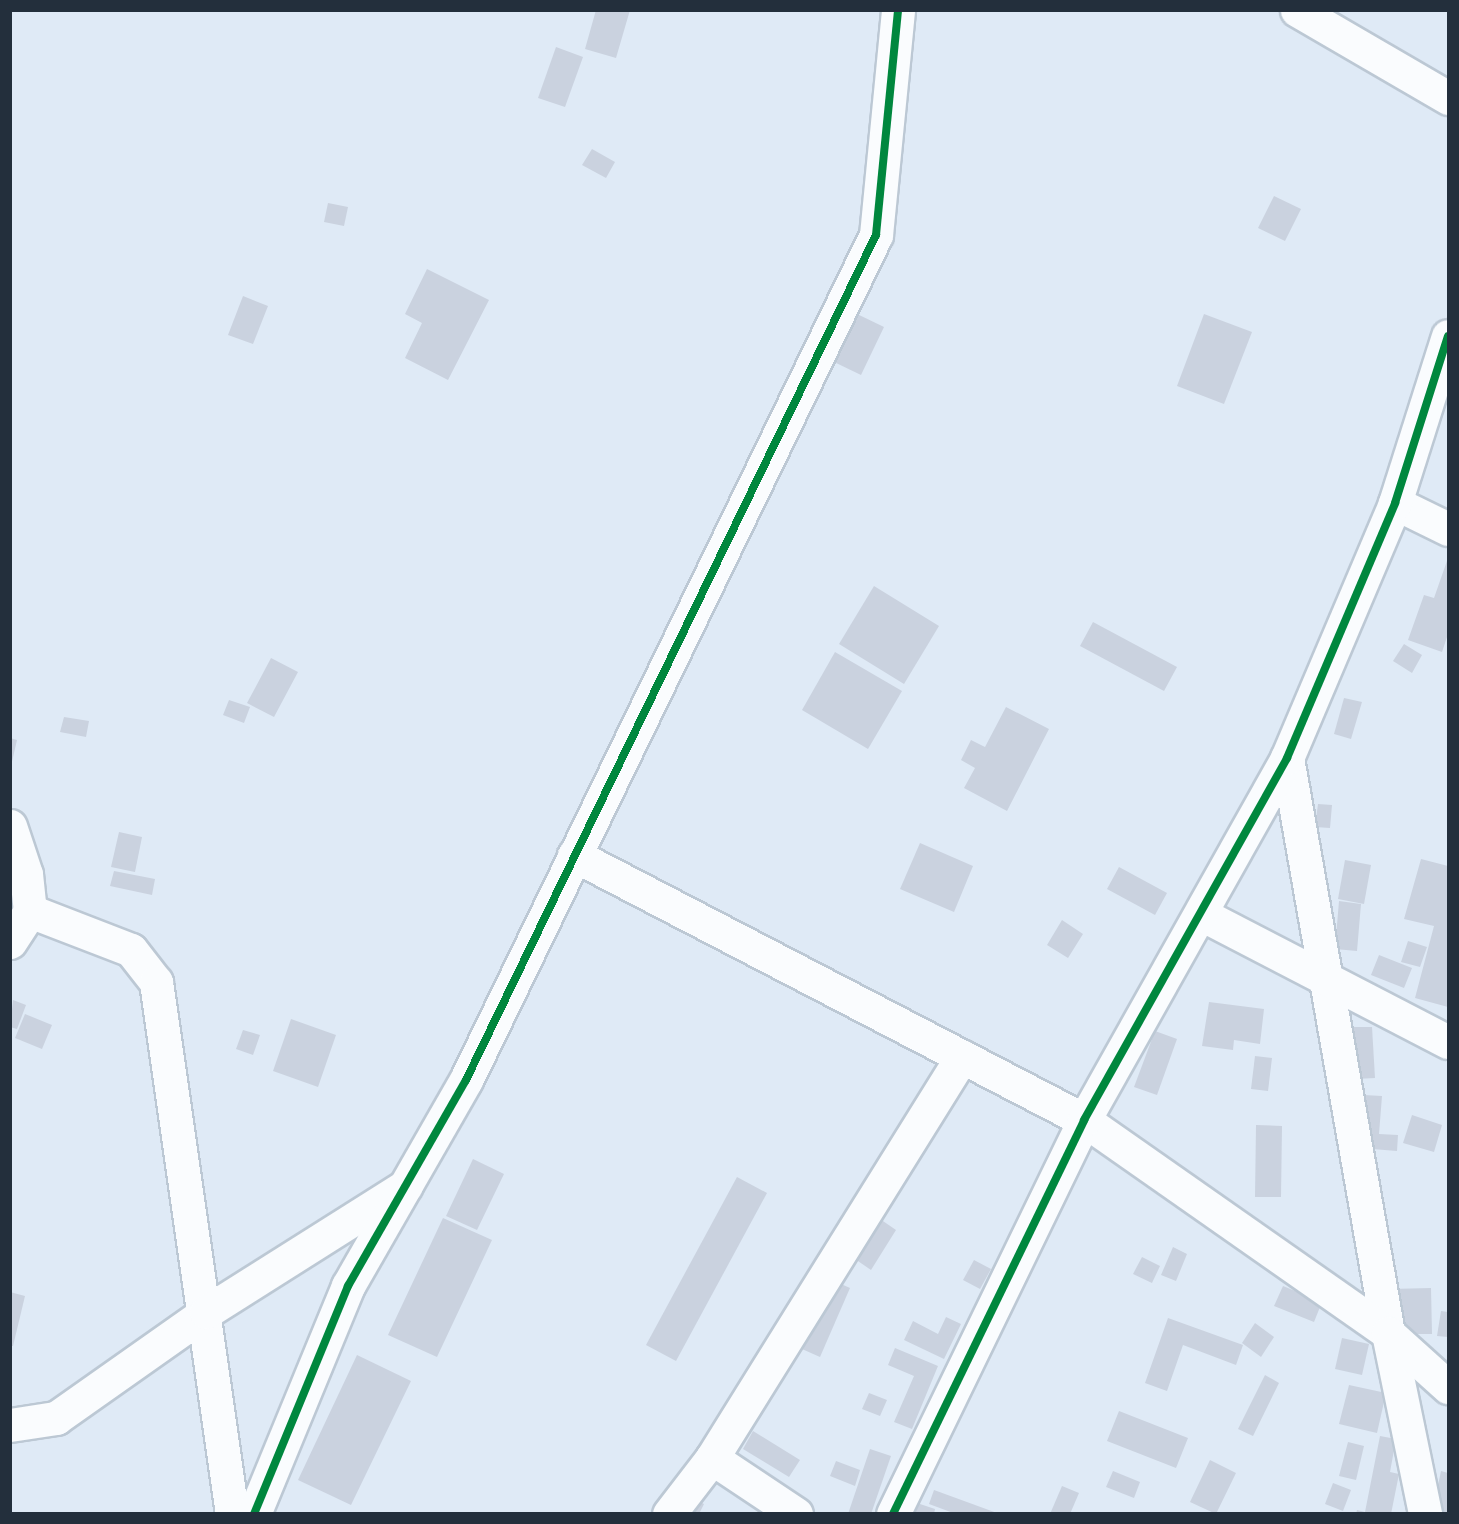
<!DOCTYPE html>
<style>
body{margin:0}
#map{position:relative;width:1459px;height:1524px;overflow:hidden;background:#dfeaf6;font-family:"PT Sans Narrow",sans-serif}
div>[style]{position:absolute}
.building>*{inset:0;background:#cad2df}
.roads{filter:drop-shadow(2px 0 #bcc8d4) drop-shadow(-2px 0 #bcc8d4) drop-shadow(0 2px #bcc8d4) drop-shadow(0 -2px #bcc8d4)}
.minor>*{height:33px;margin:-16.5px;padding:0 16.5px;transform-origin:16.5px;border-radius:16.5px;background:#fafcfe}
.cycleway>*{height:8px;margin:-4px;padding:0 4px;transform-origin:4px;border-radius:4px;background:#00873e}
span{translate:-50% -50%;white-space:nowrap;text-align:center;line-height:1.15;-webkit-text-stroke:5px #fff;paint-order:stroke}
.frame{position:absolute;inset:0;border:12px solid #232f3c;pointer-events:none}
</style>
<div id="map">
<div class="building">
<i style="clip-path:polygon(596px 10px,630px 10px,616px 58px,585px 49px)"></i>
<i style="clip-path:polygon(556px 47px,583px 57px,565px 107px,538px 98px)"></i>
<i style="clip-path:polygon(592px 149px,615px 162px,606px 178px,582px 165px)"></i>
<i style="clip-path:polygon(1274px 196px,1301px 209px,1285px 241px,1258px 228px)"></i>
<i style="clip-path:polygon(328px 203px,348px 207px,344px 226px,324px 222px)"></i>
<i style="clip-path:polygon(427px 269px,489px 300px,448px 380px,405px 358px,422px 323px,405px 314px)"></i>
<i style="clip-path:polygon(243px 296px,268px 306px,253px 344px,228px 335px)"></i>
<i style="clip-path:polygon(855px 313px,884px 327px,861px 375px,832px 361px)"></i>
<i style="clip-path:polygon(1204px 314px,1252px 332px,1224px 404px,1177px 386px)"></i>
<i style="clip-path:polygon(1448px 558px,1448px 634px,1442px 652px,1408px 640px,1424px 595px,1434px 598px)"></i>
<i style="clip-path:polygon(874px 586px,939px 626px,904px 684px,839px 644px)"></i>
<i style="clip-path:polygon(1093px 622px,1177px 667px,1164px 691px,1080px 646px)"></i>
<i style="clip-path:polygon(1404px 644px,1422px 655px,1412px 673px,1393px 661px)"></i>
<i style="clip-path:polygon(835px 652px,902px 691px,868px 749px,802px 710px)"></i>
<i style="clip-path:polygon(271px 658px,298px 672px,274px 717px,247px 703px)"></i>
<i style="clip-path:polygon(1344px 698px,1362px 702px,1351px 739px,1334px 734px)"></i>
<i style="clip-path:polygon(229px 700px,250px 707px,244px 723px,223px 715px)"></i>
<i style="clip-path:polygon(1006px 707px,1049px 729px,1007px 811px,964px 788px,975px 768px,961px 760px,971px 740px,985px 747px)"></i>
<i style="clip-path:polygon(64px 717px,89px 721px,86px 737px,60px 732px)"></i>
<i style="clip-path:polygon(10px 738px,17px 740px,11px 766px,10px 766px)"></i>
<i style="clip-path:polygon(1318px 804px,1332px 805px,1330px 828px,1315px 827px)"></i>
<i style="clip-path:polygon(119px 832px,142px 837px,135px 872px,111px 867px)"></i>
<i style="clip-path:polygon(920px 843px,973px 866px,954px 912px,900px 889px)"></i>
<i style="clip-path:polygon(1421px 859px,1448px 866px,1448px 1007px,1415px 998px,1434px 926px,1404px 919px)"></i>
<i style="clip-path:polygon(1345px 860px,1371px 865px,1364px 904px,1338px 899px)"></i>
<i style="clip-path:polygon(1119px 867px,1167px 893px,1155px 915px,1107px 889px)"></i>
<i style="clip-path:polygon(114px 871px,155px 879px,152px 895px,110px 886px)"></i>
<i style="clip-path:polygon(1339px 901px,1361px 904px,1357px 951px,1335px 949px)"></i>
<i style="clip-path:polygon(1062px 920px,1083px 934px,1068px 958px,1047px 945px)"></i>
<i style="clip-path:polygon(1408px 941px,1427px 947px,1420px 967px,1401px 962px)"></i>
<i style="clip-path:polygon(1379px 955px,1412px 968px,1404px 988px,1371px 975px)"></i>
<i style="clip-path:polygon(13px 1000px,26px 1005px,17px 1029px,10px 1027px)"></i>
<i style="clip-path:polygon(1209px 1002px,1264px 1009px,1260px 1044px,1234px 1040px,1233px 1050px,1202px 1046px)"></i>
<i style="clip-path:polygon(25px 1014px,52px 1025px,42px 1049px,15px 1038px)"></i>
<i style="clip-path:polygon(291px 1019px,336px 1035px,318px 1087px,273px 1071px)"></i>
<i style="clip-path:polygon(1353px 1027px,1372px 1027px,1375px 1078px,1356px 1079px)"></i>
<i style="clip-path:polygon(243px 1030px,260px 1035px,253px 1055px,236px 1049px)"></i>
<i style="clip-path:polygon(1155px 1031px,1177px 1039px,1157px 1095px,1134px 1087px)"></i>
<i style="clip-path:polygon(1255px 1056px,1272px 1058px,1268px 1091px,1251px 1089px)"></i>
<i style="clip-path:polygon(1364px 1095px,1382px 1096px,1379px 1134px,1398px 1135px,1397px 1151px,1360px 1148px)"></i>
<i style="clip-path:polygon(1412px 1115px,1442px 1125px,1434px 1152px,1403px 1143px)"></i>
<i style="clip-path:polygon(1256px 1125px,1282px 1126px,1281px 1197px,1255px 1197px)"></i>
<i style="clip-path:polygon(473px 1159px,504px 1174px,477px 1230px,446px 1216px)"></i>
<i style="clip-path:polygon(737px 1177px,767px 1193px,676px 1361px,646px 1345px)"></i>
<i style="clip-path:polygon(443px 1218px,492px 1240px,437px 1357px,388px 1335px)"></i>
<i style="clip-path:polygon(880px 1219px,896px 1230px,871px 1270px,855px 1259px)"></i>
<i style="clip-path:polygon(1173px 1247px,1187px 1254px,1176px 1281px,1161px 1275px)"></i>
<i style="clip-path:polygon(1142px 1257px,1160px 1266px,1152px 1283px,1133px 1274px)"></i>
<i style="clip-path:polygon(974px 1260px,991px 1269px,980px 1289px,963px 1280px)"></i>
<i style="clip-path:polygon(832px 1280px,850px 1288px,820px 1357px,802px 1349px)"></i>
<i style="clip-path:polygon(1283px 1286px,1322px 1302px,1314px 1322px,1274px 1306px)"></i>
<i style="clip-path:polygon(1431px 1288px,1432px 1334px,1391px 1334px,1390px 1289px)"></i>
<i style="clip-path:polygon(10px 1292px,25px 1296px,13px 1346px,10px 1346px)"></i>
<i style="clip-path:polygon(1441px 1311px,1448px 1312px,1448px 1337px,1437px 1336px)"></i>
<i style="clip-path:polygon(946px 1317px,961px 1324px,944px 1359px,904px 1340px,913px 1321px,938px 1334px)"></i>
<i style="clip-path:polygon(1168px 1318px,1243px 1345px,1236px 1365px,1183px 1345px,1167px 1391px,1145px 1383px)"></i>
<i style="clip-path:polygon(1255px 1323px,1274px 1337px,1261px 1357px,1242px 1343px)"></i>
<i style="clip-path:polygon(1342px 1338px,1369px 1344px,1362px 1375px,1335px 1369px)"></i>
<i style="clip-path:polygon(895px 1348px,938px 1366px,912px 1429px,894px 1422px,914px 1376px,888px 1365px)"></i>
<i style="clip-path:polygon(357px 1355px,411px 1381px,351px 1505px,298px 1480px)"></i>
<i style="clip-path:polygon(1265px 1375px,1279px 1383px,1253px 1436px,1238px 1429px)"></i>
<i style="clip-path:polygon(1349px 1385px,1386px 1393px,1377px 1433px,1339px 1424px)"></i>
<i style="clip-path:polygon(869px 1393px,887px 1400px,880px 1416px,862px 1409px)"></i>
<i style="clip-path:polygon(1119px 1411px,1188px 1438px,1176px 1468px,1107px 1441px)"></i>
<i style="clip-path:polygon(753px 1431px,800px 1460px,789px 1477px,743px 1449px)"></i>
<i style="clip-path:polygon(1380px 1436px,1396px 1439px,1390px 1472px,1399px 1474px,1391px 1514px,1356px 1514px,1357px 1510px,1365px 1512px)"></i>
<i style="clip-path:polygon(1348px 1442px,1364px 1446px,1356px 1480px,1339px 1476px)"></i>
<i style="clip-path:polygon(870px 1449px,891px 1456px,871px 1514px,848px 1514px)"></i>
<i style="clip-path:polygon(1210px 1460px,1236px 1473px,1216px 1514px,1190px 1502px)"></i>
<i style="clip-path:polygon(836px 1461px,860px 1470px,855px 1486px,830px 1476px)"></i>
<i style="clip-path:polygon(1113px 1471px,1140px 1482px,1134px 1498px,1106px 1487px)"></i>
<i style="clip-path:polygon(1441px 1471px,1448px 1473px,1448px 1514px,1432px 1514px)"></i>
<i style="clip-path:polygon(1333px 1483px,1351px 1490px,1343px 1511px,1325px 1504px)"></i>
<i style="clip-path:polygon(1062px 1486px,1079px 1493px,1070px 1514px,1050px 1514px)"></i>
<i style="clip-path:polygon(934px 1490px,997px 1513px,997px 1514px,956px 1514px,929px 1504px)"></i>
<i style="clip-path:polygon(690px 1497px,704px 1504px,699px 1514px,682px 1514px)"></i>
<i style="clip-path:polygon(917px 1503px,935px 1509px,934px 1514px,913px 1514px)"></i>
</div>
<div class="roads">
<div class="minor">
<i style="left:1297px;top:10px;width:175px;rotate:30.2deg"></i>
<i style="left:1395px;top:503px;width:59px;rotate:26.1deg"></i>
<i style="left:1287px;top:758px;width:584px;rotate:80.04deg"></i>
<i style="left:1388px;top:1333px;width:185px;rotate:78.4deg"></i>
<i style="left:10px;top:826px;width:51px;rotate:71.6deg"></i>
<i style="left:26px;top:874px;width:37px;rotate:84deg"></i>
<i style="left:30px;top:911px;width:108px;rotate:21.1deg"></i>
<i style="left:131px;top:950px;width:41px;rotate:52deg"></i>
<i style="left:156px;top:982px;width:537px;rotate:81.87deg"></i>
<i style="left:574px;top:855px;width:575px;rotate:27.46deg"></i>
<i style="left:1084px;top:1120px;width:371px;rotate:35deg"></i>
<i style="left:1388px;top:1333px;width:81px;rotate:42deg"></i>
<i style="left:1201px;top:914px;width:278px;rotate:27.4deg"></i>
<i style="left:10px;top:942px;width:37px;rotate:-57deg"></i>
<i style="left:10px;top:1425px;width:47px;rotate:-8.7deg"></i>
<i style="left:56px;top:1418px;width:184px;rotate:-35.2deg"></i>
<i style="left:206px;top:1312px;width:236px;rotate:-32.3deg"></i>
<i style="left:712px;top:1458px;width:101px;rotate:33.7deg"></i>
<i style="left:254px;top:1514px;width:247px;rotate:-67.6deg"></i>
<i style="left:348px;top:1286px;width:237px;rotate:-60.2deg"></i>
<i style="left:466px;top:1080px;width:939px;rotate:-64.12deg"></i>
<i style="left:876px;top:235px;width:226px;rotate:-84.4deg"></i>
<i style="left:669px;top:1514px;width:71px;rotate:-52.5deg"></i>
<i style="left:712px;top:1458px;width:473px;rotate:-58.1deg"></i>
<i style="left:893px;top:1514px;width:438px;rotate:-64.1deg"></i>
<i style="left:1084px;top:1120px;width:415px;rotate:-60.7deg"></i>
<i style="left:1287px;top:758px;width:277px;rotate:-67deg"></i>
<i style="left:1395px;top:503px;width:175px;rotate:-72.4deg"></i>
</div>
</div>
<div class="cycleway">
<i style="left:254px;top:1514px;width:247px;rotate:-67.6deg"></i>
<i style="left:348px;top:1286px;width:237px;rotate:-60.2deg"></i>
<i style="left:466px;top:1080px;width:939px;rotate:-64.12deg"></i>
<i style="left:876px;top:235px;width:226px;rotate:-84.4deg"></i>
<i style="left:893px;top:1514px;width:438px;rotate:-64.1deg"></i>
<i style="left:1084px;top:1120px;width:415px;rotate:-60.7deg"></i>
<i style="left:1287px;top:758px;width:277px;rotate:-67deg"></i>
<i style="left:1395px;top:503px;width:175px;rotate:-72.4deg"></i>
</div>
<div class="frame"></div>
</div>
